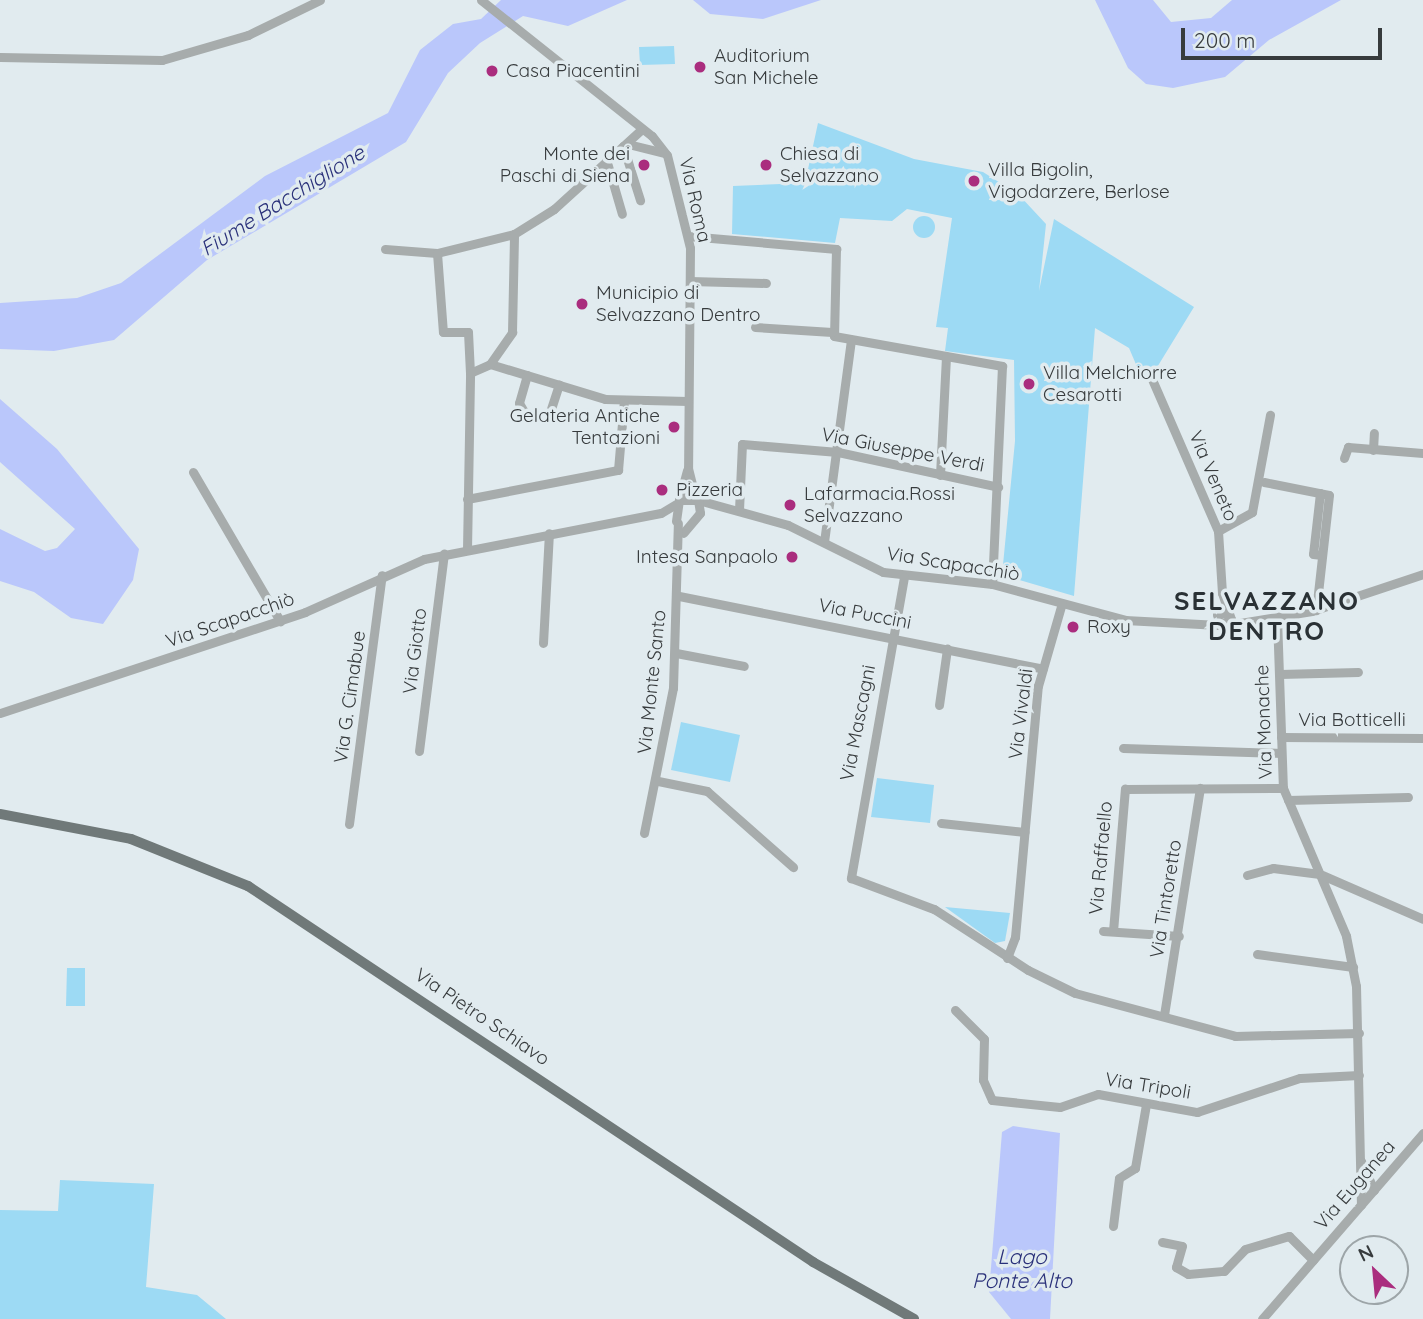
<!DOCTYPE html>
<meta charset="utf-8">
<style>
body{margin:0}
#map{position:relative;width:1423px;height:1319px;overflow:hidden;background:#e1ebef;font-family:Quicksand,sans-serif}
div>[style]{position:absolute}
.green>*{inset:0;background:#9ddaf4}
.round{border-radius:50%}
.water>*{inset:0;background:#bac7fb}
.minor>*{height:9px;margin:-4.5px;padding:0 4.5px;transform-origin:4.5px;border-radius:4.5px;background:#a7acac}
.major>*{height:10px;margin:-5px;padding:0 5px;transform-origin:5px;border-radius:5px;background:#707979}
.dots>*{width:19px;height:19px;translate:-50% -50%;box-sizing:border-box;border:4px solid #e1ebef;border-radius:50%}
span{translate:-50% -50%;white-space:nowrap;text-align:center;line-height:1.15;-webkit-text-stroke:7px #e1ebef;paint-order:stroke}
.poi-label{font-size:19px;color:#373b3d}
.left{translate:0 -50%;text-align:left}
.right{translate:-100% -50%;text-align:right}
.street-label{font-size:19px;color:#373b3d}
.water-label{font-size:21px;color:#2a317a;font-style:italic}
.district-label{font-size:26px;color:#2a3135;font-weight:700;letter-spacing:2px}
.north{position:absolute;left:1339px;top:1235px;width:70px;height:70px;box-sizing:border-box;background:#e1ebef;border:2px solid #9da5a8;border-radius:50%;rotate:334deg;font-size:19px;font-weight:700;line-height:28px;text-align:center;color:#373b3d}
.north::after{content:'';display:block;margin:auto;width:24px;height:32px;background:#aa2d7e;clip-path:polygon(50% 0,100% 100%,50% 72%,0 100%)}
.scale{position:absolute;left:1181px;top:28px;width:201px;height:32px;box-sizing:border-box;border:4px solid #373b3d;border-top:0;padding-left:9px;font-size:21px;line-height:24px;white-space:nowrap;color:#373b3d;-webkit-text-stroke:5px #e1ebef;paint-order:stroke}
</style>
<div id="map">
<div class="green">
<i style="clip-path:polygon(674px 46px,675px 64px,640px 65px,639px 47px)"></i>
<i style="clip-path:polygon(818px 123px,914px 159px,983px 172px,1019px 195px,1046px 224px,1039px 291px,1054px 219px,1194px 307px,1156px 369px,1141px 376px,1129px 348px,1095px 328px,1074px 596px,1002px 575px,1015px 441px,1014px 360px,945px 351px,948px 328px,936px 327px,952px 218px,907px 209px,892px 221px,840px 218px,835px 243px,732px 234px,733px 186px,805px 183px)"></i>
<i class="round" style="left:913px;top:216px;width:22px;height:22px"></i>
<i style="clip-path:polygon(681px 722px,740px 735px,730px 782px,671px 770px)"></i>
<i style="clip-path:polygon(877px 778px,934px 785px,930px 823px,871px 817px)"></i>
<i style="clip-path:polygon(945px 907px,1010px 913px,1005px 941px,995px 943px)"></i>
<i style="clip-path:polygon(67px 968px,85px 968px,85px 1006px,66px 1006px)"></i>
<i style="clip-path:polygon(60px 1180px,154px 1184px,146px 1287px,197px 1295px,226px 1319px,0 1319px,0 1210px,58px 1211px)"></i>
</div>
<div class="water">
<i style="clip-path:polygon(501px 0,627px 0,568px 26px,523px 16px,480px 43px,448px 73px,406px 142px,207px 260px,114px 340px,54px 351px,0 349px,0 303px,77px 298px,121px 283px,265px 176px,388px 113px,420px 50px,453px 24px,481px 19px)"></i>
<i style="clip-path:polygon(693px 0,821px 0,763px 19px,710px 14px)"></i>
<i style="clip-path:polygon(1095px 0,1153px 0,1171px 22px,1211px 18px,1232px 0,1341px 0,1269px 40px,1225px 77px,1173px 88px,1146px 84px,1128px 68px)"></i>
<i style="clip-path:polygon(0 399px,57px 449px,139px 549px,133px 580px,103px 624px,71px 618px,34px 592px,0 581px,0 529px,45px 551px,57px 548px,75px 529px,0 462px)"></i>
<i style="clip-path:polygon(1013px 1126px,1060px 1133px,1050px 1319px,1011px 1319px,989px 1292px,1002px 1132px)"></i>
</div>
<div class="minor">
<i style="left:481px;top:0;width:218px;rotate:38.5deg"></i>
<i style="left:652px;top:136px;width:24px;rotate:52deg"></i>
<i style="left:667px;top:155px;width:96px;rotate:76.1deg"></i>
<i style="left:690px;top:248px;width:220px;rotate:90.5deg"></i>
<i style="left:688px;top:468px;width:30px;rotate:76deg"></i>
<i style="left:0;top:57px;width:162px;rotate:1.1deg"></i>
<i style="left:162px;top:60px;width:90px;rotate:-16.2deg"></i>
<i style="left:248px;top:35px;width:80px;rotate:-25.9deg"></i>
<i style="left:628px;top:144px;width:37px;rotate:14deg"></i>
<i style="left:623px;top:146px;width:57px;rotate:72.5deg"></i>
<i style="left:606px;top:159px;width:57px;rotate:73.8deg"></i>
<i style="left:688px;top:236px;width:149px;rotate:5deg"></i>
<i style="left:836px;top:249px;width:87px;rotate:91.3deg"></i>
<i style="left:834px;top:336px;width:171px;rotate:10.1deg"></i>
<i style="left:1002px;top:366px;width:218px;rotate:92.6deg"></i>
<i style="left:385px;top:249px;width:52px;rotate:4.4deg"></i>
<i style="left:437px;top:253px;width:79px;rotate:-13.9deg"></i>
<i style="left:514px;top:234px;width:47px;rotate:-32deg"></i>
<i style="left:554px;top:209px;width:119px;rotate:-42.3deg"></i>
<i style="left:437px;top:253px;width:79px;rotate:85.7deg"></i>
<i style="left:443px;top:332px;width:25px"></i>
<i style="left:468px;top:332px;width:41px;rotate:87.2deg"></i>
<i style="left:690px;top:281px;width:76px;rotate:1.5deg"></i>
<i style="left:755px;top:327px;width:77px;rotate:3.7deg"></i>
<i style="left:490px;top:364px;width:120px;rotate:16.9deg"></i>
<i style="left:605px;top:399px;width:83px;rotate:1.4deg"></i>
<i style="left:527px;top:375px;width:29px;rotate:106deg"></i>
<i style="left:519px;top:403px;width:16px;rotate:60deg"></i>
<i style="left:527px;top:417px;width:22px;rotate:-5deg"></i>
<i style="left:549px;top:415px;width:32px;rotate:-72deg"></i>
<i style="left:1151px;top:377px;width:168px;rotate:66.5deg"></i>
<i style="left:1218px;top:531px;width:62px;rotate:86.3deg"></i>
<i style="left:1222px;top:593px;width:28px;rotate:71deg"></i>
<i style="left:1231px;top:619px;width:13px;rotate:153deg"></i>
<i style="left:1219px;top:625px;width:11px;rotate:-100deg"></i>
<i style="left:1217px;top:614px;width:11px;rotate:-5deg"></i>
<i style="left:1373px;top:450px;width:17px;rotate:-87deg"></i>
<i style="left:1344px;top:458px;width:12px;rotate:-70deg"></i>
<i style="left:1348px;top:447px;width:75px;rotate:4.6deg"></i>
<i style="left:193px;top:472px;width:173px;rotate:59.7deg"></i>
<i style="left:940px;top:475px;width:119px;rotate:-87.1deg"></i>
<i style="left:1264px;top:482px;width:66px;rotate:11.3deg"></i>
<i style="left:1329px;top:495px;width:116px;rotate:96.4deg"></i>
<i style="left:1320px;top:493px;width:61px;rotate:96.5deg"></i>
<i style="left:1313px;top:554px;width:9px;rotate:6deg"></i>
<i style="left:467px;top:499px;width:154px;rotate:-10.9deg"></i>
<i style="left:618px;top:470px;width:70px;rotate:-85.1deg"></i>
<i style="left:679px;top:500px;width:31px;rotate:-75deg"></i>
<i style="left:698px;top:500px;width:93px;rotate:15.5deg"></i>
<i style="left:788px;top:525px;width:106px;rotate:26.3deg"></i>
<i style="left:883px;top:572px;width:110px;rotate:6.3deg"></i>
<i style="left:992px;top:584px;width:138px;rotate:15.1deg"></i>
<i style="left:1125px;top:620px;width:94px;rotate:3deg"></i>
<i style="left:739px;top:510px;width:66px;rotate:-87.4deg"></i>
<i style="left:742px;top:444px;width:96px;rotate:4.8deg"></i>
<i style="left:838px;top:452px;width:164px;rotate:12.3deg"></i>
<i style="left:676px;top:521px;width:21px;rotate:-82deg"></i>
<i style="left:679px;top:500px;width:19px"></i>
<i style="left:698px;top:500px;width:13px;rotate:81deg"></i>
<i style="left:700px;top:513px;width:26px;rotate:130deg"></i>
<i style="left:1218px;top:531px;width:39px;rotate:-29deg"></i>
<i style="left:1252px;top:512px;width:99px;rotate:-79.5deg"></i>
<i style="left:824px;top:542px;width:204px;rotate:-82.4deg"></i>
<i style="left:467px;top:550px;width:177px;rotate:-89deg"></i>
<i style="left:470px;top:373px;width:22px;rotate:-24deg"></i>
<i style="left:490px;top:364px;width:39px;rotate:-55deg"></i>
<i style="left:512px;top:332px;width:98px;rotate:-88.8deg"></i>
<i style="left:904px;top:577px;width:306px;rotate:100deg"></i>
<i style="left:851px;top:878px;width:89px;rotate:20.5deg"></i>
<i style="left:934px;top:909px;width:112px;rotate:33deg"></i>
<i style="left:1028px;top:970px;width:52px;rotate:26.1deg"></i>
<i style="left:1075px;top:993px;width:166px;rotate:15deg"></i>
<i style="left:1235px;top:1036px;width:124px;rotate:-1.4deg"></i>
<i style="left:679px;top:596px;width:371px;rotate:11.3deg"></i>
<i style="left:1277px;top:618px;width:170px;rotate:88deg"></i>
<i style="left:1283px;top:788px;width:161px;rotate:66.9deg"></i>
<i style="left:1346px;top:936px;width:51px;rotate:78.7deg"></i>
<i style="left:1356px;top:986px;width:219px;rotate:88.7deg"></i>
<i style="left:1228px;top:625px;width:85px;rotate:-9.5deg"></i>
<i style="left:1312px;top:611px;width:117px;rotate:-18.4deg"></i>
<i style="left:543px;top:643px;width:110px;rotate:-86.9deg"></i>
<i style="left:676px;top:653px;width:69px;rotate:10.8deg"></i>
<i style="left:1280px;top:674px;width:78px;rotate:-1.5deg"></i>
<i style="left:939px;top:705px;width:57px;rotate:-81.9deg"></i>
<i style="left:0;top:713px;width:321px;rotate:-18.3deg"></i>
<i style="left:305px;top:612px;width:130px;rotate:-24deg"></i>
<i style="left:424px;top:559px;width:241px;rotate:-11deg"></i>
<i style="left:661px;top:513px;width:17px;rotate:-31deg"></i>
<i style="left:1281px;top:737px;width:142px;rotate:0.4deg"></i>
<i style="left:1123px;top:748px;width:158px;rotate:1.8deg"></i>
<i style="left:419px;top:751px;width:199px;rotate:-82.8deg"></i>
<i style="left:658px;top:781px;width:50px;rotate:11.5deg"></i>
<i style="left:707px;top:791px;width:115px;rotate:41.5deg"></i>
<i style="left:1288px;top:800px;width:120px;rotate:-1.4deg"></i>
<i style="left:941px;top:823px;width:84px;rotate:6.1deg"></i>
<i style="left:349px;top:824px;width:251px;rotate:-82.5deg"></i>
<i style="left:644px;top:833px;width:148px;rotate:-78.7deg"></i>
<i style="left:673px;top:688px;width:165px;rotate:-88.3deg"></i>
<i style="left:1247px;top:875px;width:27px;rotate:-15deg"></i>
<i style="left:1273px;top:868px;width:47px;rotate:7.3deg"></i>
<i style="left:1322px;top:875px;width:110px;rotate:23.5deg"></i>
<i style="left:1103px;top:931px;width:76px;rotate:3.8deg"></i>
<i style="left:1113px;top:931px;width:143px;rotate:-85.2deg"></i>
<i style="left:1125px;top:789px;width:158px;rotate:-0.4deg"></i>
<i style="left:1257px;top:954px;width:97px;rotate:7.7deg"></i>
<i style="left:1007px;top:958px;width:22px;rotate:-69deg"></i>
<i style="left:1015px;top:937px;width:252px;rotate:-84.8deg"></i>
<i style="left:1038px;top:686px;width:86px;rotate:-73.9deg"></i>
<i style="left:955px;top:1010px;width:41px;rotate:45deg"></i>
<i style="left:984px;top:1039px;width:41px;rotate:91.4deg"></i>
<i style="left:983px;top:1080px;width:22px;rotate:66deg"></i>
<i style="left:992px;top:1100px;width:68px;rotate:5.9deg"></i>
<i style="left:1060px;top:1107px;width:40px;rotate:-18.9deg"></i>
<i style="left:1098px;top:1094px;width:101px;rotate:10.3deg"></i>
<i style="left:1197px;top:1112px;width:108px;rotate:-18.3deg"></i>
<i style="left:1300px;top:1078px;width:59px;rotate:-2.9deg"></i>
<i style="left:1164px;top:1015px;width:230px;rotate:-81deg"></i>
<i style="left:1361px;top:1161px;width:32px;rotate:66deg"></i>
<i style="left:1113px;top:1226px;width:48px;rotate:-82.9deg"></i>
<i style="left:1119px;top:1178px;width:19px;rotate:-32deg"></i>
<i style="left:1135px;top:1168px;width:65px;rotate:-80.2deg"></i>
<i style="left:1162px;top:1242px;width:20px;rotate:11deg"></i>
<i style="left:1182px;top:1246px;width:22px;rotate:106deg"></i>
<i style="left:1176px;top:1267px;width:14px;rotate:30deg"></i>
<i style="left:1188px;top:1274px;width:36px;rotate:-5deg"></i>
<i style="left:1224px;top:1271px;width:30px;rotate:-46deg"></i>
<i style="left:1245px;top:1249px;width:46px;rotate:-16.5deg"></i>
<i style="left:1289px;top:1236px;width:34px;rotate:45deg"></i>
<i style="left:1262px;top:1319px;width:246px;rotate:-49.1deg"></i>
</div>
<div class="major">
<i style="left:0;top:814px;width:133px;rotate:10.8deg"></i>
<i style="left:131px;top:839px;width:126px;rotate:21.9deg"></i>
<i style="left:248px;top:886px;width:679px;rotate:33.64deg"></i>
<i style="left:813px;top:1262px;width:116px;rotate:29.4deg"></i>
</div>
<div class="dots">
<i style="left:700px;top:67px;background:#aa2d7e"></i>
<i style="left:492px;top:71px;background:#aa2d7e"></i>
<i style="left:644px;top:165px;background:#aa2d7e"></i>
<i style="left:766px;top:165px;background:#aa2d7e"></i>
<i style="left:974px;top:181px;background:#aa2d7e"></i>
<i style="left:582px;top:304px;background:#aa2d7e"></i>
<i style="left:1029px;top:384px;background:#aa2d7e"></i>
<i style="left:674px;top:427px;background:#aa2d7e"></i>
<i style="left:662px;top:490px;background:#aa2d7e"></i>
<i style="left:790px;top:505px;background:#aa2d7e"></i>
<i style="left:792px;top:557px;background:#aa2d7e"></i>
<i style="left:1073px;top:627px;background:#aa2d7e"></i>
</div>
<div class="poi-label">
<span class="left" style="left:714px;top:67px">Auditorium<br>San Michele</span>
<span class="left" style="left:506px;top:71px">Casa Piacentini</span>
<span class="right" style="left:630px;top:165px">Monte dei<br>Paschi di Siena</span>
<span class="left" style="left:780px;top:165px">Chiesa di<br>Selvazzano</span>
<span class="left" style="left:988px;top:181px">Villa Bigolin,<br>Vigodarzere, Berlose</span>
<span class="left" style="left:596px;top:304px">Municipio di<br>Selvazzano Dentro</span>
<span class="left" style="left:1043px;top:384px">Villa Melchiorre<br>Cesarotti</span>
<span class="right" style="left:660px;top:427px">Gelateria Antiche<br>Tentazioni</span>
<span class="left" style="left:676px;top:490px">Pizzeria</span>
<span class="left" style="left:804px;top:505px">Lafarmacia.Rossi<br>Selvazzano</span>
<span class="right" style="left:778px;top:557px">Intesa Sanpaolo</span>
<span class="left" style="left:1087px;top:627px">Roxy</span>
</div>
<div class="street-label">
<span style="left:695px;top:200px;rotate:77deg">Via Roma</span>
<span style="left:903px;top:450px;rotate:11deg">Via Giuseppe Verdi</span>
<span style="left:1213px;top:476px;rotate:67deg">Via Veneto</span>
<span style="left:953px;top:564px;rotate:9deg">Via Scapacchiò</span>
<span style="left:865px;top:614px;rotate:11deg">Via Puccini</span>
<span style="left:230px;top:620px;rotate:-19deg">Via Scapacchiò</span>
<span style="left:415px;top:651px;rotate:-83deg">Via Giotto</span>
<span style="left:652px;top:682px;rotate:-84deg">Via Monte Santo</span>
<span style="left:350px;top:697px;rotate:-82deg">Via G. Cimabue</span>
<span style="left:1021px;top:714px;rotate:-83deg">Via Vivaldi</span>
<span style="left:1352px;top:720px">Via Botticelli</span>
<span style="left:1264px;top:722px;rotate:-92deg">Via Monache</span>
<span style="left:858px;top:723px;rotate:-79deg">Via Mascagni</span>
<span style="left:1101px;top:858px;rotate:-85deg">Via Raffaello</span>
<span style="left:1166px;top:899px;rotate:-81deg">Via Tintoretto</span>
<span style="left:482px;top:1017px;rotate:34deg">Via Pietro Schiavo</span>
<span style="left:1148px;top:1086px;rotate:9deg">Via Tripoli</span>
<span style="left:1355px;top:1185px;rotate:-49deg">Via Euganea</span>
</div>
<div class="water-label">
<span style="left:282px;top:200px;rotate:-32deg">Fiume Bacchiglione</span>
<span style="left:1022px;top:1268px">Lago<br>Ponte Alto</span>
</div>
<div class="district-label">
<span style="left:1267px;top:616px">SELVAZZANO<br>DENTRO</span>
</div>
<div class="north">N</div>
<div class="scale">200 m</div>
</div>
